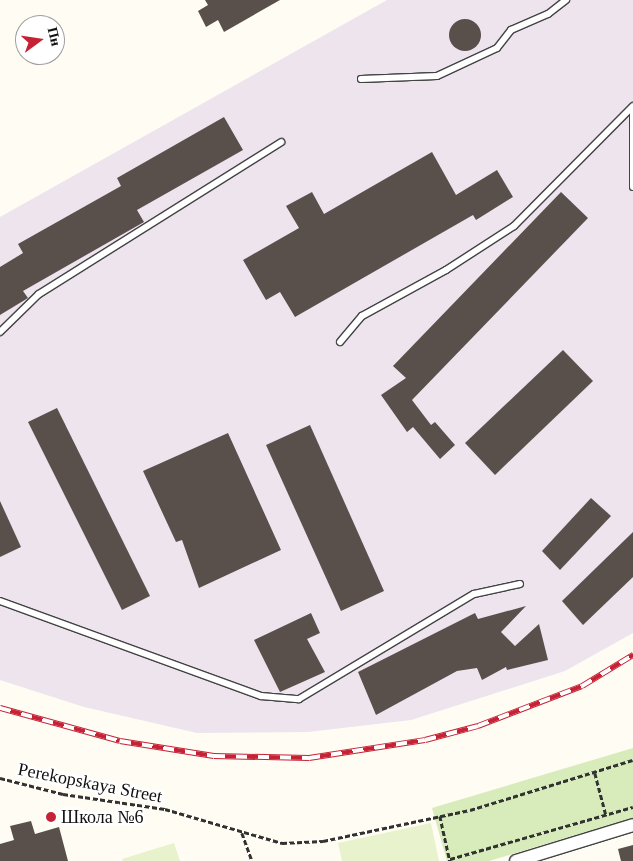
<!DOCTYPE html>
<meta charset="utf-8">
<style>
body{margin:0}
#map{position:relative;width:633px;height:861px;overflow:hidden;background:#fffcf3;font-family:Georgia,serif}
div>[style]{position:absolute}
.industrial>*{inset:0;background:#ede4ee}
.green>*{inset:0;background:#d7ecba}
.pitch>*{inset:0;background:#e8f2cc}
.building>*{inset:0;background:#59504c}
.round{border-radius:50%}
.path>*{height:2.5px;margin-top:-1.25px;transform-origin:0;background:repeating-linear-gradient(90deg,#323232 0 5px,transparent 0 7.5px)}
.roads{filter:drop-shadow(1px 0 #434343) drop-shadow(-1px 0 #434343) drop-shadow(0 1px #434343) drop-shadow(0 -1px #434343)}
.service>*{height:6px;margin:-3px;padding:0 3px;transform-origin:3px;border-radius:3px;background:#fff}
.minor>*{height:12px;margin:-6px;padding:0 6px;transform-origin:6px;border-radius:6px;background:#fff}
.rail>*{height:5.5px;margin-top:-2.75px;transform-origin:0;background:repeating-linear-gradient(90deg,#fff 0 11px,#c62236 0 22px);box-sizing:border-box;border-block:1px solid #c62236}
.dots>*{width:14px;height:14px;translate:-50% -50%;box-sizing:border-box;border:2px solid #fff;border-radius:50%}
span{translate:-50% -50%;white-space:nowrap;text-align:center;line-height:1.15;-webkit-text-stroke:5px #fff;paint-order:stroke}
.street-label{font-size:18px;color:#101010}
.poi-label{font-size:18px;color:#101010}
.left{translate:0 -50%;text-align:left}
.north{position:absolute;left:15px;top:15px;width:50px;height:50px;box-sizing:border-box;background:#fff;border:1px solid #9f9f9f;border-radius:50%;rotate:76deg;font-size:14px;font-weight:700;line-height:20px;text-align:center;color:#101010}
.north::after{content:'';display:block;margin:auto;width:18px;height:22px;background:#c62236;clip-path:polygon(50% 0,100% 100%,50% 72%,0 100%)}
</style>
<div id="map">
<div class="industrial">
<i style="clip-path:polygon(387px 0,633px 0,633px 633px,565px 671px,411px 720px,308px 732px,197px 733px,84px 707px,0 680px,0 217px)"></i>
</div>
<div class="green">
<i style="clip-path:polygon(633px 748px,633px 818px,489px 861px,447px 861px,432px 808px)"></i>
</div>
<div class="pitch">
<i style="clip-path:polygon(431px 823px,439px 861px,342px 861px,338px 843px)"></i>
<i style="clip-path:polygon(174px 843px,180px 861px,123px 861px,122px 859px)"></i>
</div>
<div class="building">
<i style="clip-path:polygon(205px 0,280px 0,224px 32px,218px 20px,206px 27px,198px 11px,208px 5px)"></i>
<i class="round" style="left:449px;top:19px;width:32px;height:32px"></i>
<i style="clip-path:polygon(224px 117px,243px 150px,137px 210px,144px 222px,23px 291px,28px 298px,0 315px,0 267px,23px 253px,18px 244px,121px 186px,117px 178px)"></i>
<i style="clip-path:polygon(432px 152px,456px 195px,497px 170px,513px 197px,476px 220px,473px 215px,295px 317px,280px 292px,266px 300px,243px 260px,299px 228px,286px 206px,312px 192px,324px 214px)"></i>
<i style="clip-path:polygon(561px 192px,588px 218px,412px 400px,431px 425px,435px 422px,455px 445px,440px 459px,413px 427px,407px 432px,381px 395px,406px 378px,393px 366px)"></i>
<i style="clip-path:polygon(563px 350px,593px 381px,495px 475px,465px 443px)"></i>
<i style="clip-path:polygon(57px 408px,150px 596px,122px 610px,28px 422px)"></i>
<i style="clip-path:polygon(310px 425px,384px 591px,341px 611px,266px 445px)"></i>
<i style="clip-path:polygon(228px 433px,281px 550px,199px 588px,182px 540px,176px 542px,143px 471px)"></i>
<i style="clip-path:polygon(591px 498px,611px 516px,560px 570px,542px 551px)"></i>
<i style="clip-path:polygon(0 501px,21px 547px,0 557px)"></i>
<i style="clip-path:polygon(633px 532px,633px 577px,583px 625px,562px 601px)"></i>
<i style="clip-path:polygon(526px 606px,501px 632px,515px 646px,539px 624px,548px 660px,507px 670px,506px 667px,482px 680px,477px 668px,457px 671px,376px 715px,358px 672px,475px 613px,478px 619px)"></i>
<i style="clip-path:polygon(311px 613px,320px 633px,307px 639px,325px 672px,280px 692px,254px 640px)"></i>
<i style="clip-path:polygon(31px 821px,35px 834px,59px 827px,68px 861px,0 861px,0 844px,14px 840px,10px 826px)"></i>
<i style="clip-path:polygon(633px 845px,633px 861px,621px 861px,618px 849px)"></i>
</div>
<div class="path">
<i style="left:595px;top:773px;width:43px;rotate:75.3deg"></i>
<i style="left:0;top:778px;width:65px;rotate:14.3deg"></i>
<i style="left:63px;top:794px;width:103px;rotate:8.4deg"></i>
<i style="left:165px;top:809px;width:122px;rotate:16.2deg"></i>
<i style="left:282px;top:843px;width:41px;rotate:-2.8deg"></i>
<i style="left:323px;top:841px;width:150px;rotate:-11.9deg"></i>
<i style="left:470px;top:810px;width:170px;rotate:-17.1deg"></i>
<i style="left:440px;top:816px;width:46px;rotate:77.5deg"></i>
<i style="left:242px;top:833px;width:30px;rotate:70deg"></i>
<i style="left:450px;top:859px;width:190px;rotate:-15.9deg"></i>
</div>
<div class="roads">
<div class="service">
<i style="left:361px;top:79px;width:76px;rotate:-2.3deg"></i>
<i style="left:437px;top:76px;width:66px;rotate:-25deg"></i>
<i style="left:497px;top:48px;width:23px;rotate:-52deg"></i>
<i style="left:511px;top:30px;width:40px;rotate:-23.4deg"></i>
<i style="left:548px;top:14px;width:23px;rotate:-38deg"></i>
<i style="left:633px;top:109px;width:78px;rotate:90deg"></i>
<i style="left:0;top:332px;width:54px;rotate:-44.3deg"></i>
<i style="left:39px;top:294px;width:286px;rotate:-32.1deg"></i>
<i style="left:340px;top:342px;width:34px;rotate:-50deg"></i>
<i style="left:362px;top:316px;width:96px;rotate:-28.7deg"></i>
<i style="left:446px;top:270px;width:81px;rotate:-32.9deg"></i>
<i style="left:514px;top:226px;width:169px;rotate:-45.2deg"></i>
<i style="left:0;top:601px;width:278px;rotate:20deg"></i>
<i style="left:261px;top:696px;width:38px;rotate:5deg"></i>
<i style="left:299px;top:699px;width:204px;rotate:-31deg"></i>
<i style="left:474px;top:594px;width:47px;rotate:-12.3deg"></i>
</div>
<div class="minor">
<i style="left:516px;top:861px;width:122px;rotate:-17.1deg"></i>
</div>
</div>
<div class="rail">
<i style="left:0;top:708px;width:124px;rotate:15.4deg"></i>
<i style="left:120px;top:741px;width:95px;rotate:9.1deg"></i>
<i style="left:214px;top:756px;width:95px;rotate:1.2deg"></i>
<i style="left:309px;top:758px;width:117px;rotate:-8.8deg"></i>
<i style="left:425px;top:740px;width:55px;rotate:-14.8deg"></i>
<i style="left:478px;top:726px;width:111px;rotate:-21deg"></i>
<i style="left:582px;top:686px;width:60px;rotate:-31.3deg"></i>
</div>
<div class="dots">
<i style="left:51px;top:817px;background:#c62236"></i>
</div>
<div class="street-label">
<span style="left:90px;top:783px;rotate:11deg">Perekopskaya Street</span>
</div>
<div class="poi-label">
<span class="left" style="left:61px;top:817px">Школа №6</span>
</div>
<div class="north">Пн</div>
</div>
